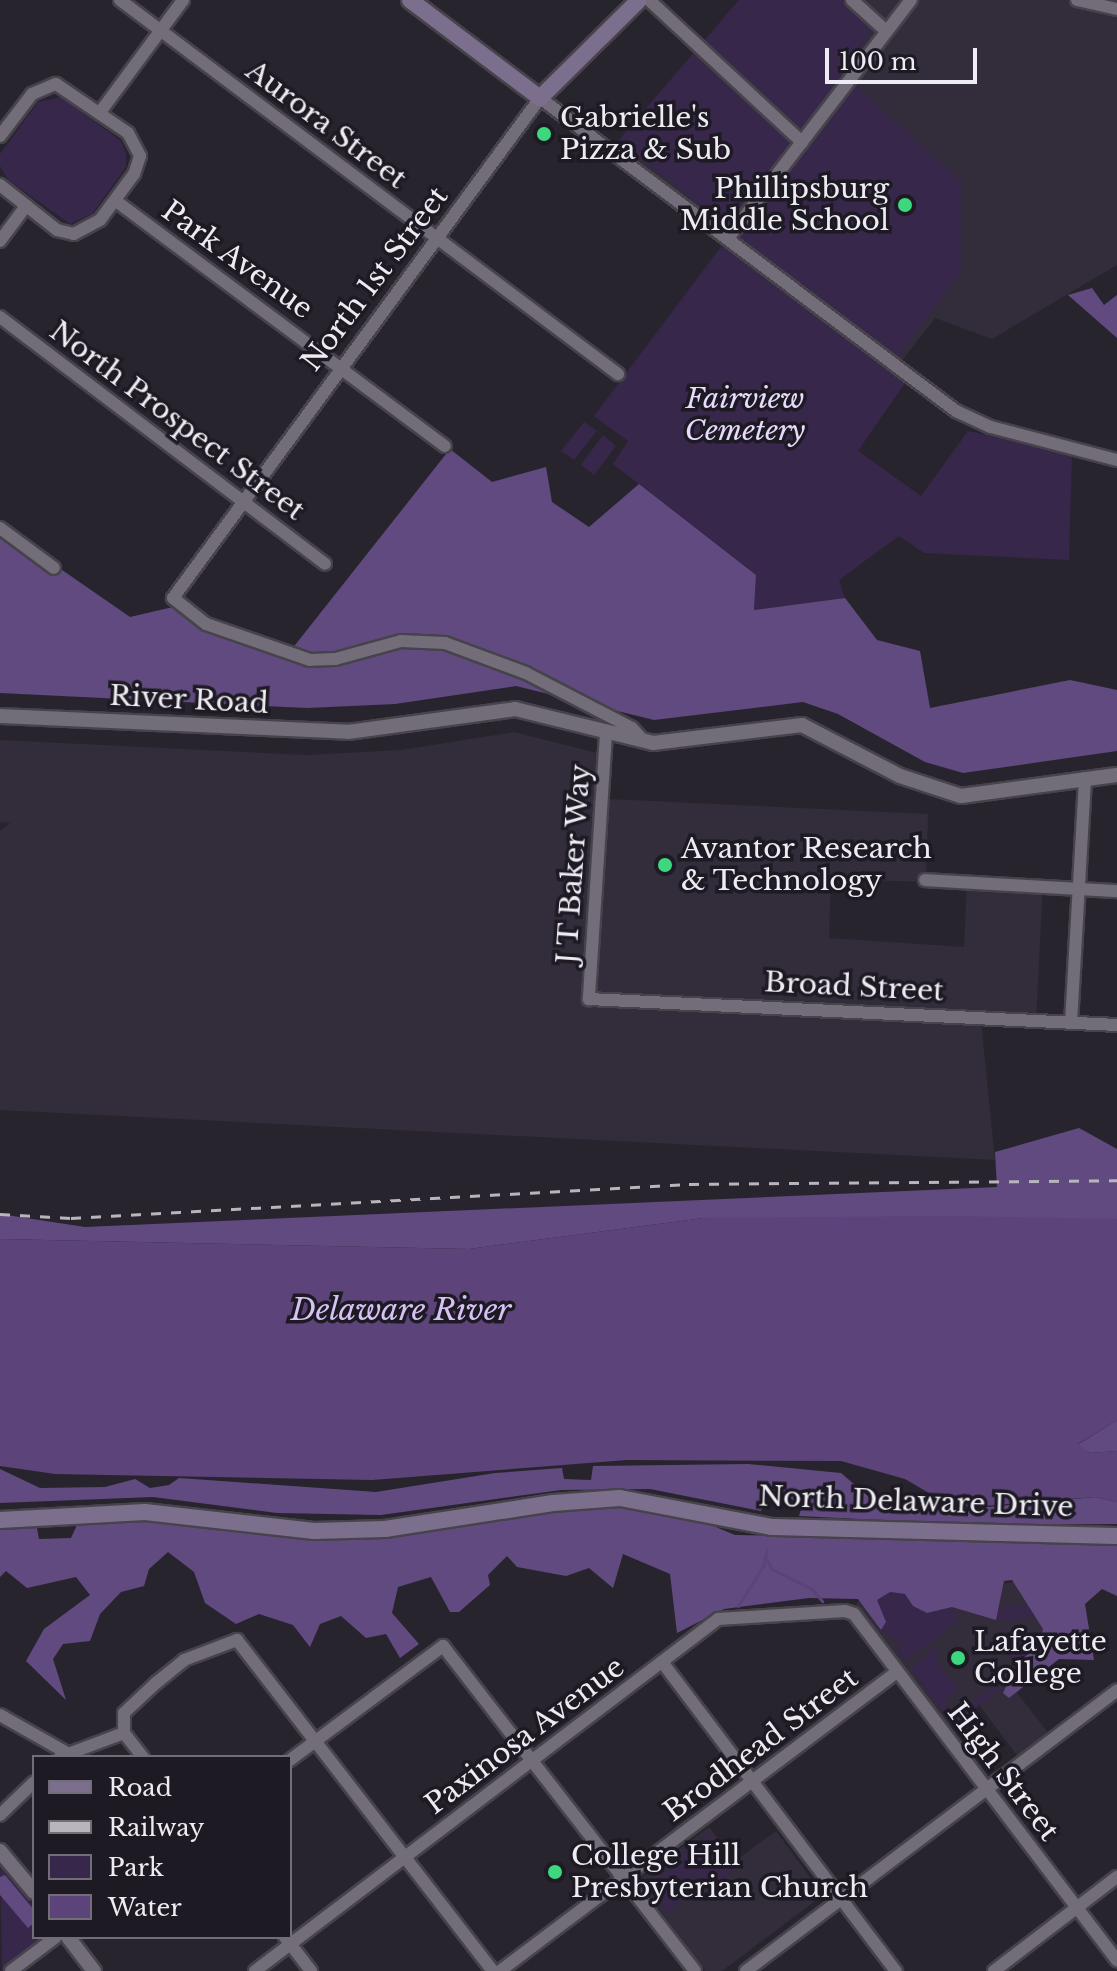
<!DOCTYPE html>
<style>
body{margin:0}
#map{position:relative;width:1117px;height:1971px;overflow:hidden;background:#28242e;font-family:"Libre Baskerville",serif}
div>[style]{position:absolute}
.built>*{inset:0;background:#322c3b}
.green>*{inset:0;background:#37274b}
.forest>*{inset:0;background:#614a80}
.water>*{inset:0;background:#5c447a}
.stream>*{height:3px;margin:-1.5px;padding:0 1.5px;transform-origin:1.5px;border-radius:1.5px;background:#5c447a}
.roads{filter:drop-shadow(2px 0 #46434b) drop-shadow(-2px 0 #46434b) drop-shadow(0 2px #46434b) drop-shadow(0 -2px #46434b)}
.minor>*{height:12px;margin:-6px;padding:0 6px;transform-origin:6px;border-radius:6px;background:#726d79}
.tertiary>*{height:14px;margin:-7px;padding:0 7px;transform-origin:7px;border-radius:7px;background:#726d79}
.secondary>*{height:16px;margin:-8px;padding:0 8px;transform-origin:8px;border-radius:8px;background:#7c6f8d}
.rail>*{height:3px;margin-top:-1.5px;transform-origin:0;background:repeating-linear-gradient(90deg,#b8b5bd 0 10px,transparent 0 20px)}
.dots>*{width:22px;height:22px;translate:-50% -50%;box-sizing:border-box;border:4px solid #1e1a24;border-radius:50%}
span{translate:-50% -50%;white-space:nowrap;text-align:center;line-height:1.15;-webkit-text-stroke:7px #1e1a24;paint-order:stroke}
.poi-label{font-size:28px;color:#eeecf3}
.left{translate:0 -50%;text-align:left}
.right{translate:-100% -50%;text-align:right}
.street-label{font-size:28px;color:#eeecf3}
.park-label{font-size:28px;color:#e7dafc;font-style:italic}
.water-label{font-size:30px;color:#d6c2f4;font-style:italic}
.legend{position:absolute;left:32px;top:1755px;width:260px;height:184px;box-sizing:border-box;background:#1e1a24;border:2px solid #716e77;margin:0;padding:10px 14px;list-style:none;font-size:24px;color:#eeecf3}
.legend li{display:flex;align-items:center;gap:16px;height:40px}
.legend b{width:40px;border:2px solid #716e77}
.scale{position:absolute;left:825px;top:48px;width:152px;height:36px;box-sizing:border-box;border:4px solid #eeecf3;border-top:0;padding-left:10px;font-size:24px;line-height:28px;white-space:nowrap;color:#eeecf3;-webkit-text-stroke:6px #1e1a24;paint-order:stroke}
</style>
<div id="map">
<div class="built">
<i style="clip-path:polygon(739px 0,1117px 0,1117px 265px,992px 339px,935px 318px,901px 362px,614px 146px)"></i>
<i style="clip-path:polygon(514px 732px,609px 756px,609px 799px,928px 814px,926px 882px,831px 879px,829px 938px,964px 947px,967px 880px,1043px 885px,1036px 1022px,981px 1020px,995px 1160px,0 1110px,0 831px,10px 823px,0 822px,0 740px,306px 755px,401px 750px)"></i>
<i style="clip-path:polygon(1029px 1581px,1052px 1637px,1007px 1680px,1053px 1739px,1022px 1762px,979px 1705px,942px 1732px,851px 1612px,861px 1598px)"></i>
<i style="clip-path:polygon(709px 1827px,735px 1861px,776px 1831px,823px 1895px,722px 1971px,705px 1971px,638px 1880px)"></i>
</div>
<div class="green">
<i style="clip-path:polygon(739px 0,841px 0,872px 29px,842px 73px,961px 182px,962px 270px,896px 359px,618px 141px)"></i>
<i style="clip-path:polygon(61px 97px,121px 141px,126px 153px,126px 167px,92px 214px,70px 224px,8px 180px,0 166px,0 154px,38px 102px)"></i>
<i style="clip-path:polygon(723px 244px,905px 383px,858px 451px,921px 496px,968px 431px,1072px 454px,1069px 560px,924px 553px,899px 536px,839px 580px,845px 598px,754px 610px,756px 575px,613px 464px,628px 441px,594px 416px)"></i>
<i style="clip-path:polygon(584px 422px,597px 431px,574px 460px,561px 451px)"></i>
<i style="clip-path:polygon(603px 435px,616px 446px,594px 475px,581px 465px)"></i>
<i style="clip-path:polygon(890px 1592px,905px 1594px,913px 1606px,952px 1607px,958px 1622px,904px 1661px,897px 1651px,903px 1645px,881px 1630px,886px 1622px,877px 1600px)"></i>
<i style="clip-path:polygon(1032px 1604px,1033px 1617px,998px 1621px,996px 1609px)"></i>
<i style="clip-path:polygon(1037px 1636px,1040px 1642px,1032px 1652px,1014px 1663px,1000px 1640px,1019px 1644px)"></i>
<i style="clip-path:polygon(938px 1644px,937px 1663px,958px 1689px,944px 1700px,949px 1708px,944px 1712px,911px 1669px)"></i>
<i style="clip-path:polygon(993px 1686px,1002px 1688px,952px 1726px,948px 1720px)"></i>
<i style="clip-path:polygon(708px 1834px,732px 1870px,718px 1886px,699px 1879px,681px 1855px)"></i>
<i style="clip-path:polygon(682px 1861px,700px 1886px,667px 1912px,648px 1886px)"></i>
<i style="clip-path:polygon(0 1863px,34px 1906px,34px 1937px,46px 1937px,2px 1971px)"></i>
</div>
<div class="forest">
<i style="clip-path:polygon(1092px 288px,1104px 305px,1117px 295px,1117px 338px,1068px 295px)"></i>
<i style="clip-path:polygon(450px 449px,492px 482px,546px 467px,552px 502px,589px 527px,639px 484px,756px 575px,754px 610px,845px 598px,877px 640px,920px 651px,930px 708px,1070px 680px,1117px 690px,1117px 751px,963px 773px,925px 762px,838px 714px,803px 702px,654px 720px,516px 686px,395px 704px,307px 708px,0 693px,0 527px,130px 617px,173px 607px,288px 654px)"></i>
<i style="clip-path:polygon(1079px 1128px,1117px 1149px,1117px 1220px,704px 1218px,469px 1249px,0 1239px,0 1214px,85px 1227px,997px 1187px,995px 1152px)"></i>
<i style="clip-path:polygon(1117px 1420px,1117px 1451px,1090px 1453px,1077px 1445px)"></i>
<i style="clip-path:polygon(748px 1464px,841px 1473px,869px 1497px,955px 1510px,1096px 1497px,1117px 1502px,1117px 1524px,980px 1525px,799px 1516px,802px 1506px,784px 1494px,768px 1494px,761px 1511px,650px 1489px,561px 1490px,381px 1515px,277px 1513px,153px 1497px,0 1503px,0 1469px,40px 1488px,105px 1487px,135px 1479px,150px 1488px,169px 1485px,179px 1478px,376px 1492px,495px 1473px,562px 1468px,564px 1479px,591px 1480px,593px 1466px)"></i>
<i style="clip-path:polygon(574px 1504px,682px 1513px,735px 1535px,1117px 1541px,1117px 1596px,1102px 1589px,1085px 1604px,1094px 1660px,1059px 1659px,1009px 1698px,1003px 1693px,1014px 1668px,1040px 1642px,1043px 1629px,1012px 1580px,1004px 1581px,996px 1620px,952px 1607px,927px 1613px,913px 1606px,905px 1594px,890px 1592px,877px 1600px,886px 1622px,881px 1630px,858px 1599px,809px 1598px,724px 1609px,677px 1633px,670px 1574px,623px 1554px,613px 1588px,589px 1568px,566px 1576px,517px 1567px,507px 1556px,488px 1575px,490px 1585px,459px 1612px,450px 1612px,431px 1577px,398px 1587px,392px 1613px,419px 1644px,400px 1658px,386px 1634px,366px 1638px,341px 1616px,320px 1624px,310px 1647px,293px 1625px,259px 1614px,236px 1624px,205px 1603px,194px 1572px,168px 1552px,149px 1569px,144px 1586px,121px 1592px,100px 1614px,90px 1641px,63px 1644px,53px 1659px,66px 1700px,26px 1661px,44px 1629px,90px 1595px,76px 1577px,27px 1588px,6px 1571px,0 1577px,0 1530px,37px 1528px,39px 1539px,71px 1538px,77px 1525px,100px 1519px,180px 1518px,282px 1536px,367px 1538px,421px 1533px)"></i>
<i style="clip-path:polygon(5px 1875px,34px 1910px,34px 1923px,28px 1928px,0 1895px,0 1877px)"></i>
</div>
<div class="water">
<i style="clip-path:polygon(950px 1216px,1117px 1219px,1117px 1420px,1078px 1444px,1090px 1453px,1117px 1451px,1117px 1502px,1096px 1497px,970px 1507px,946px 1503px,905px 1479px,841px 1461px,627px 1460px,372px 1480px,55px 1474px,0 1466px,0 1239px,469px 1249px,704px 1218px)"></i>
</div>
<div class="stream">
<i style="left:765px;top:1556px;width:15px;rotate:62deg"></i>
<i style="left:772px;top:1569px;width:45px;rotate:26.6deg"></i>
<i style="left:812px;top:1589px;width:16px;rotate:50deg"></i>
<i style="left:738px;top:1606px;width:47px;rotate:-58deg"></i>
<i style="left:763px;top:1566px;width:16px;rotate:-76deg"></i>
</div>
<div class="roads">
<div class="minor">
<i style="left:120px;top:0;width:623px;rotate:36.91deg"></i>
<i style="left:649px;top:0;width:209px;rotate:42.9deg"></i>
<i style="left:852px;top:0;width:45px;rotate:42.3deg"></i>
<i style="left:1077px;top:0;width:41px;rotate:12.7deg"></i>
<i style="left:101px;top:111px;width:138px;rotate:-53.5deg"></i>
<i style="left:0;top:136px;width:53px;rotate:-52.7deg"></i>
<i style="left:32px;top:94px;width:26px;rotate:-23deg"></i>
<i style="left:56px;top:84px;width:87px;rotate:34.2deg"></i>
<i style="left:128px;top:133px;width:26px;rotate:62deg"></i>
<i style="left:140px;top:156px;width:19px;rotate:108deg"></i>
<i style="left:134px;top:174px;width:57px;rotate:126.5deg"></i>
<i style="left:100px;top:220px;width:30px;rotate:152deg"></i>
<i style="left:74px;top:234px;width:17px;rotate:-167deg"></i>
<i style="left:57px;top:230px;width:73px;rotate:-141.7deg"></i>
<i style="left:116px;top:201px;width:410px;rotate:36.7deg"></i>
<i style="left:729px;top:237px;width:299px;rotate:-52.5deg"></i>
<i style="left:0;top:241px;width:44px;rotate:-53.4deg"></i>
<i style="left:0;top:317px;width:408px;rotate:37.2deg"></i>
<i style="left:0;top:528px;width:67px;rotate:36.5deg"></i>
<i style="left:606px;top:733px;width:267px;rotate:93.7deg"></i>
<i style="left:589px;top:999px;width:529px;rotate:2.82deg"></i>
<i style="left:644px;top:741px;width:18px;rotate:-133deg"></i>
<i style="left:632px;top:728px;width:119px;rotate:-152.6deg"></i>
<i style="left:526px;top:673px;width:86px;rotate:-159.7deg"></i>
<i style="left:445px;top:643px;width:44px;rotate:-177.4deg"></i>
<i style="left:401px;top:641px;width:68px;rotate:164.7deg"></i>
<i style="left:335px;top:659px;width:25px;rotate:178deg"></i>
<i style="left:310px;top:660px;width:110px;rotate:-160.9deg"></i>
<i style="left:206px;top:624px;width:42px;rotate:-141.8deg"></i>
<i style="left:173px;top:598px;width:620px;rotate:-53.72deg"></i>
<i style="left:540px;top:98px;width:521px;rotate:36.96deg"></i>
<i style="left:956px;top:411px;width:38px;rotate:25deg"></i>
<i style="left:991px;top:427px;width:130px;rotate:14.7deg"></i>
<i style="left:925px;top:880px;width:192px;rotate:3.3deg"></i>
<i style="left:1071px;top:1023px;width:245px;rotate:-86.7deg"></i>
<i style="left:662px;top:1662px;width:388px;rotate:52.9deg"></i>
<i style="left:0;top:1715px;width:75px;rotate:29.6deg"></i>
<i style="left:124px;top:1733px;width:20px;rotate:-90deg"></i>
<i style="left:124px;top:1713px;width:44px;rotate:-43.2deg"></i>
<i style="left:156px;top:1683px;width:36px;rotate:-39deg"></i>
<i style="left:184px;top:1660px;width:57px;rotate:-20.7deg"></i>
<i style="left:237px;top:1640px;width:418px;rotate:52.3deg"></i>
<i style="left:124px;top:1733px;width:31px;rotate:52deg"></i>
<i style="left:60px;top:1757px;width:68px;rotate:-20.6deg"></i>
<i style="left:290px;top:1760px;width:191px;rotate:-36.7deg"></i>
<i style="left:443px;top:1646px;width:411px;rotate:52.2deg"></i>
<i style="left:0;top:1815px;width:47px;rotate:-44.1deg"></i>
<i style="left:285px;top:1937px;width:43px;rotate:52.6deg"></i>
<i style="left:11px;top:1971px;width:56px;rotate:-37.1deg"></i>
<i style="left:255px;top:1971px;width:582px;rotate:-37.24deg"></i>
<i style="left:718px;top:1619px;width:127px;rotate:-3.6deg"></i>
<i style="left:845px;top:1611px;width:9px;rotate:18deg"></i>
<i style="left:854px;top:1614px;width:435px;rotate:52.8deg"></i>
<i style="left:500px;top:1971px;width:497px;rotate:-37deg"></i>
<i style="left:746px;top:1971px;width:465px;rotate:-37.1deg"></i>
<i style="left:994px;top:1971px;width:155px;rotate:-37.4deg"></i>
</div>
<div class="tertiary">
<i style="left:0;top:716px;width:348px;rotate:2.6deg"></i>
<i style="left:348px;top:732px;width:169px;rotate:-7.8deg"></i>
<i style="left:515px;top:709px;width:142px;rotate:13.8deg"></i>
<i style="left:653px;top:743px;width:150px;rotate:-6.9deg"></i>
<i style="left:802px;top:725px;width:110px;rotate:27.5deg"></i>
<i style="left:900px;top:776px;width:64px;rotate:18.2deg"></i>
<i style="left:961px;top:796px;width:157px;rotate:-7.7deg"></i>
<i style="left:0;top:1851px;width:53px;rotate:50.3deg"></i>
<i style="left:68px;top:1937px;width:43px;rotate:52.6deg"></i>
</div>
<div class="secondary">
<i style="left:410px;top:0;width:163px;rotate:37deg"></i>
<i style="left:540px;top:98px;width:139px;rotate:-44.7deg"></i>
<i style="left:0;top:1520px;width:145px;rotate:-3.2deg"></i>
<i style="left:145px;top:1512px;width:170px;rotate:6.4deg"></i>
<i style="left:314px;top:1531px;width:71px;rotate:-1.6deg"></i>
<i style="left:385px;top:1529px;width:170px;rotate:-8.8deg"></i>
<i style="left:553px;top:1503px;width:67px;rotate:-4.3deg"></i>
<i style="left:620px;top:1498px;width:155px;rotate:10.8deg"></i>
<i style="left:772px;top:1527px;width:345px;rotate:1.5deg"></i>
</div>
</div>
<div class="rail">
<i style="left:0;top:1214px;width:71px;rotate:3.2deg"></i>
<i style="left:71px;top:1218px;width:619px;rotate:-3.15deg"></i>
<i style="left:689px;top:1184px;width:428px;rotate:-0.5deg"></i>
</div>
<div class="dots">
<i style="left:544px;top:134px;background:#3dd77e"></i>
<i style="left:905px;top:205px;background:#3dd77e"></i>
<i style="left:665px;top:865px;background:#3dd77e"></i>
<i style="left:958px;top:1658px;background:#3dd77e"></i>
<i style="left:555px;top:1872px;background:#3dd77e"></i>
</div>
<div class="poi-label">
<span class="left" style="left:560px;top:134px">Gabrielle's<br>Pizza &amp; Sub</span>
<span class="right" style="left:889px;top:205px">Phillipsburg<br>Middle School</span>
<span class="left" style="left:681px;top:865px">Avantor Research<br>&amp; Technology</span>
<span class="left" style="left:974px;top:1658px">Lafayette<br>College</span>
<span class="left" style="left:571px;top:1872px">College Hill<br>Presbyterian Church</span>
</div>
<div class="street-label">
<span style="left:326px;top:125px;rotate:37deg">Aurora Street</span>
<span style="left:237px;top:260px;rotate:36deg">Park Avenue</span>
<span style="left:375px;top:279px;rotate:-53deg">North 1st Street</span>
<span style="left:177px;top:421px;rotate:37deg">North Prospect Street</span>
<span style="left:189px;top:700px;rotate:3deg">River Road</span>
<span style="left:574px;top:864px;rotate:-86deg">J T Baker Way</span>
<span style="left:854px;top:987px;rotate:3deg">Broad Street</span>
<span style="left:916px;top:1502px;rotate:2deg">North Delaware Drive</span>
<span style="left:525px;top:1736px;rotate:-37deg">Paxinosa Avenue</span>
<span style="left:761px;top:1745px;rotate:-37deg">Brodhead Street</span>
<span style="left:1003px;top:1772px;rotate:53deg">High Street</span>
</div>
<div class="park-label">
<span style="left:745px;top:415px">Fairview<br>Cemetery</span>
</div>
<div class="water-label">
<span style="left:401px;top:1310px">Delaware River</span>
</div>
<ul class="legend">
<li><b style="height:10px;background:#7c6f8d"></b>Road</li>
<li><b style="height:10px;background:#b8b5bd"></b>Railway</li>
<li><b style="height:22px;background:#37274b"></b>Park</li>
<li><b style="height:22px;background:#5c447a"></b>Water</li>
</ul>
<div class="scale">100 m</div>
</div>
